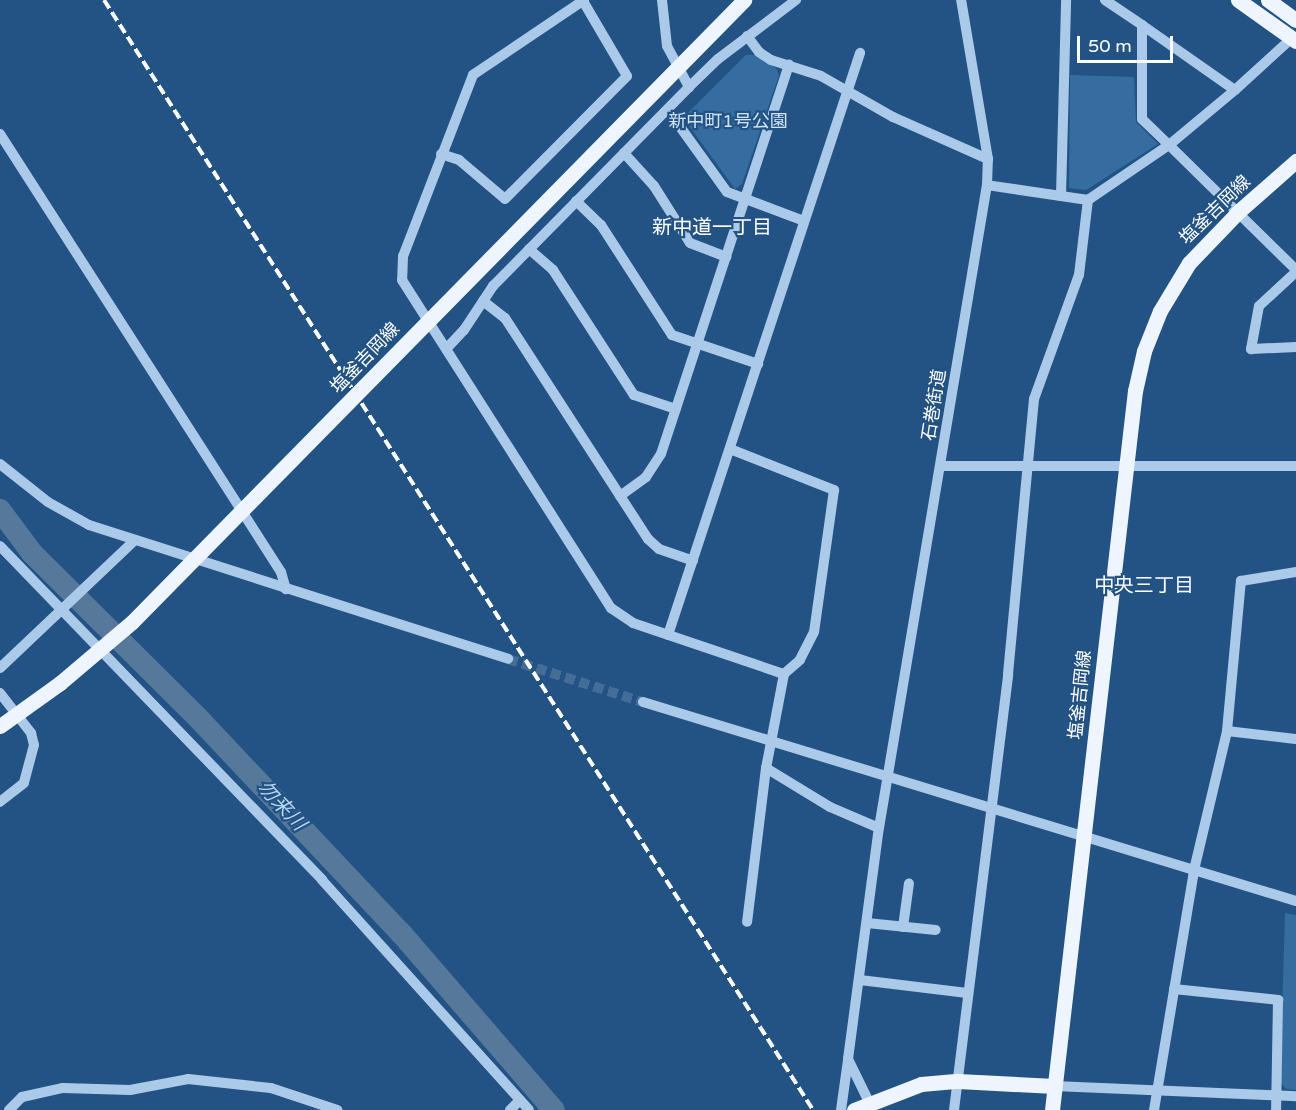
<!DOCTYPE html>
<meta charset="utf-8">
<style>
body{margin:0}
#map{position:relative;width:1296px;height:1110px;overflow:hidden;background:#225384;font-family:"Varela Round","Noto Sans JP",sans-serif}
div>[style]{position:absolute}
.green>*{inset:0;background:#366da1}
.river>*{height:22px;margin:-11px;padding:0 11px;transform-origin:11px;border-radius:11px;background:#55789b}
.minor-tunnel>*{height:10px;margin-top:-5px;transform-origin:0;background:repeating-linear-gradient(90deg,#436d96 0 10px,transparent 0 15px)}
.minor>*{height:10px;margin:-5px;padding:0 5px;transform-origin:5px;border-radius:5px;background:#abcae9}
.major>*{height:15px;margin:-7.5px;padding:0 7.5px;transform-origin:7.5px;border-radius:7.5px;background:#eef5fe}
.rail>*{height:4px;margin-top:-2px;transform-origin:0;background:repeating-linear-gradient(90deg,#fff 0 10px,transparent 0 14.5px)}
.major-bridge>*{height:15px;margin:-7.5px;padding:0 7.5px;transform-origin:7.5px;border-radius:7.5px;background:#eef5fe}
span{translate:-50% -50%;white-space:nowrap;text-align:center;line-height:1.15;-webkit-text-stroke:4.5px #225384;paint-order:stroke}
.park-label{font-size:18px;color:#cfe3f7}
.street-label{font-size:18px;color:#fff}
.neighbourhood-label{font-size:20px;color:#fff}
.water-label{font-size:20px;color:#b6d4f0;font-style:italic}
.scale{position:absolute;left:1077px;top:36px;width:96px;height:27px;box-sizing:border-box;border:3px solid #fff;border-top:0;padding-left:8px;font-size:18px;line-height:21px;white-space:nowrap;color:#fff;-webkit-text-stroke:4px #225384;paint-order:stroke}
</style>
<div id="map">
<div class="green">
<i style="clip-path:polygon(746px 55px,755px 55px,776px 68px,779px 75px,742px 184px,735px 189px,687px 123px,688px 113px)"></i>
<i style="clip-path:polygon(1070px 75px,1134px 77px,1136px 122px,1158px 144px,1086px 190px,1069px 188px)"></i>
<i style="clip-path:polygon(1285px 913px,1296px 915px,1296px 1090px,1286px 1089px,1280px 1082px)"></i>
</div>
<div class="river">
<i style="left:0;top:510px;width:54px;rotate:53.3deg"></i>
<i style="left:32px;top:553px;width:237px;rotate:44.8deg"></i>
<i style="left:200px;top:720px;width:293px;rotate:46.7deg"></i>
<i style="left:401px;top:933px;width:234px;rotate:49.2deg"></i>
</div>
<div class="minor-tunnel">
<i style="left:508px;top:659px;width:142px;rotate:17.7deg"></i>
</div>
<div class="minor">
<i style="left:584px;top:0;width:134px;rotate:146deg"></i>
<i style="left:473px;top:75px;width:194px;rotate:111.1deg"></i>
<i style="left:403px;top:256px;width:24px;rotate:92deg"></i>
<i style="left:402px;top:280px;width:389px;rotate:57.5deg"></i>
<i style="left:611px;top:608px;width:27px;rotate:34deg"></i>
<i style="left:633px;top:623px;width:159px;rotate:18.7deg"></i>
<i style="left:662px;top:0;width:46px;rotate:83.8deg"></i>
<i style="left:667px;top:46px;width:47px;rotate:61.8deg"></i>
<i style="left:1105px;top:0;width:45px;rotate:34deg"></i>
<i style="left:1142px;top:25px;width:113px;rotate:35deg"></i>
<i style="left:1235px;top:90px;width:86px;rotate:140.2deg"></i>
<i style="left:1169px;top:145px;width:37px;rotate:-136deg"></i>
<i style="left:1142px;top:119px;width:94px;rotate:-90deg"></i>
<i style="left:747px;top:36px;width:20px;rotate:53deg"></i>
<i style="left:759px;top:52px;width:14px;rotate:34deg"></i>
<i style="left:771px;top:60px;width:52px;rotate:17.7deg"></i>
<i style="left:821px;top:76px;width:83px;rotate:29.7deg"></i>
<i style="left:893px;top:117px;width:104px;rotate:23.9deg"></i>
<i style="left:1235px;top:90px;width:77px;rotate:-42.4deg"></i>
<i style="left:668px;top:110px;width:101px;rotate:54.3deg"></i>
<i style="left:727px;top:192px;width:82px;rotate:20.6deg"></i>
<i style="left:0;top:134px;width:520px;rotate:57.32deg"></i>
<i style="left:281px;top:572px;width:18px;rotate:74deg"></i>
<i style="left:624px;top:153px;width:45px;rotate:47.7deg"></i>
<i style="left:654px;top:186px;width:67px;rotate:57.7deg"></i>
<i style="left:690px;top:243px;width:39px;rotate:21deg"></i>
<i style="left:441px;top:154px;width:19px;rotate:18deg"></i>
<i style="left:459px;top:160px;width:60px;rotate:40.3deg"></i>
<i style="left:505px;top:199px;width:173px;rotate:-45.2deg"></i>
<i style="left:627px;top:76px;width:87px;rotate:-120.4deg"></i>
<i style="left:1061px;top:196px;width:196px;rotate:-88.5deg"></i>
<i style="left:1088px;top:200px;width:98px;rotate:-34.2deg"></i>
<i style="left:1169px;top:145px;width:178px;rotate:44.5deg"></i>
<i style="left:576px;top:201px;width:35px;rotate:44deg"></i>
<i style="left:601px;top:225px;width:131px;rotate:57.2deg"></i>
<i style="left:672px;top:335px;width:91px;rotate:18.6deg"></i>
<i style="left:529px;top:249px;width:32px;rotate:41deg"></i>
<i style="left:553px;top:270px;width:149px;rotate:57.1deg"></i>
<i style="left:634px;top:395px;width:44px;rotate:18.4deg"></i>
<i style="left:1296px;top:272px;width:50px;rotate:137.4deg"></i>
<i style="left:1259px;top:306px;width:44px;rotate:100.5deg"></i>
<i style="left:1251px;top:349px;width:45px;rotate:-2.5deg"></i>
<i style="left:483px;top:301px;width:28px;rotate:38deg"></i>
<i style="left:505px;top:318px;width:263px;rotate:57.1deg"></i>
<i style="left:648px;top:539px;width:15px;rotate:42deg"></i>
<i style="left:659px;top:549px;width:36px;rotate:19deg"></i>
<i style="left:447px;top:348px;width:25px;rotate:-47deg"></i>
<i style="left:464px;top:330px;width:53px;rotate:-56.6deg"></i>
<i style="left:493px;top:286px;width:279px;rotate:-45.4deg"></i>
<i style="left:689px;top:87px;width:40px;rotate:-44deg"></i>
<i style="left:718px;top:59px;width:98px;rotate:-37.1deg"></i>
<i style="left:730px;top:449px;width:112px;rotate:21.5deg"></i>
<i style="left:834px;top:490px;width:143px;rotate:98deg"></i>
<i style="left:814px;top:632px;width:31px;rotate:117deg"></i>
<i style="left:800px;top:660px;width:21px;rotate:139deg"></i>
<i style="left:784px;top:674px;width:96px;rotate:100.8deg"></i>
<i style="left:766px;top:768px;width:155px;rotate:97deg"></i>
<i style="left:0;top:464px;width:61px;rotate:38.4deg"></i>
<i style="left:48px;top:502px;width:47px;rotate:29.3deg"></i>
<i style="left:89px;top:525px;width:440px;rotate:17.7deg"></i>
<i style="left:941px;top:466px;width:355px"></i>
<i style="left:620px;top:496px;width:32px;rotate:-36deg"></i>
<i style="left:646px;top:477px;width:27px;rotate:-57deg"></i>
<i style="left:661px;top:454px;width:410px;rotate:-71.8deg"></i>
<i style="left:0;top:546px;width:464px;rotate:46deg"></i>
<i style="left:322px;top:880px;width:309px;rotate:48deg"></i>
<i style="left:668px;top:635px;width:613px;rotate:-71.74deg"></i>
<i style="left:0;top:668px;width:183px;rotate:-43.5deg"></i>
<i style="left:0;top:693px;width:51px;rotate:52.2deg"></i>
<i style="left:31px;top:733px;width:12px;rotate:76deg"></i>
<i style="left:34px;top:745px;width:39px;rotate:105deg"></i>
<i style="left:24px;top:783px;width:31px;rotate:142deg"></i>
<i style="left:643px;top:702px;width:683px;rotate:16.95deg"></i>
<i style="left:1227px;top:731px;width:69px;rotate:6.6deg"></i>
<i style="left:766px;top:768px;width:75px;rotate:31.4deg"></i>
<i style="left:830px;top:807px;width:53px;rotate:23.2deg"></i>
<i style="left:867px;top:923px;width:69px;rotate:5.8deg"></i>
<i style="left:903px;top:927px;width:44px;rotate:-82.2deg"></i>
<i style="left:860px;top:980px;width:108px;rotate:6.9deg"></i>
<i style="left:1174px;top:989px;width:105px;rotate:6deg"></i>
<i style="left:1278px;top:1000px;width:110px;rotate:91deg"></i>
<i style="left:1054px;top:1086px;width:242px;rotate:2.4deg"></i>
<i style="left:869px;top:1102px;width:48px;rotate:-116deg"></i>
<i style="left:848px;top:1059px;width:233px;rotate:-82.4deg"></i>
<i style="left:879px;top:828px;width:652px;rotate:-80.47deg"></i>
<i style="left:987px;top:185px;width:26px;rotate:-88deg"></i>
<i style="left:988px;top:159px;width:161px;rotate:-99.6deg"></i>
<i style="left:9px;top:1110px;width:18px;rotate:-45deg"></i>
<i style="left:22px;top:1097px;width:42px;rotate:-12.4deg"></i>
<i style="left:63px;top:1088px;width:67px;rotate:1.7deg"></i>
<i style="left:130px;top:1090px;width:59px;rotate:-10.7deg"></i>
<i style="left:188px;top:1079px;width:83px;rotate:6.2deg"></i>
<i style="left:271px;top:1088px;width:70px;rotate:18.4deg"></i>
<i style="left:510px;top:1110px;width:14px;rotate:-45deg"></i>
<i style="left:841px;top:1110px;width:50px;rotate:-82deg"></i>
<i style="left:954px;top:1110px;width:439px;rotate:-82.9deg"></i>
<i style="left:1008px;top:674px;width:276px;rotate:-84.6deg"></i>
<i style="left:1034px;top:399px;width:132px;rotate:-70.1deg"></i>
<i style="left:1079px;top:275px;width:76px;rotate:-83.2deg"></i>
<i style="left:1088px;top:200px;width:102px;rotate:-171.6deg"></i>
<i style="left:1154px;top:1110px;width:243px;rotate:-80.5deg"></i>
<i style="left:1194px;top:870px;width:143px;rotate:-76.6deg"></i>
<i style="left:1227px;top:731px;width:151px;rotate:-84.7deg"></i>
<i style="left:1241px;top:581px;width:56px;rotate:-9.3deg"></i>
</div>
<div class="major">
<i style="left:1238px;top:0;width:71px;rotate:35.3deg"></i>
<i style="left:1268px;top:0;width:34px;rotate:36deg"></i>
<i style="left:854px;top:1110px;width:72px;rotate:-21.2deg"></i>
<i style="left:921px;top:1084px;width:37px;rotate:-5deg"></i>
<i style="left:958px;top:1081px;width:96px;rotate:3deg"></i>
<i style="left:1052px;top:1110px;width:724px;rotate:-83.42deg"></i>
<i style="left:1135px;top:391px;width:41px;rotate:-77.3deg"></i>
<i style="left:1144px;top:351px;width:43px;rotate:-68.2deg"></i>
<i style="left:1160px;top:311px;width:56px;rotate:-58.9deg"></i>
<i style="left:1189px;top:263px;width:72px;rotate:-46.1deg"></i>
<i style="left:1239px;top:211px;width:76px;rotate:-41.3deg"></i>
</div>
<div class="rail">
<i style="left:104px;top:0;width:1317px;rotate:57.43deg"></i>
</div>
<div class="major-bridge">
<i style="left:0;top:726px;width:74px;rotate:-35.6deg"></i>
<i style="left:60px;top:683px;width:94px;rotate:-40.3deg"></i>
<i style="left:132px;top:622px;width:873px;rotate:-45.46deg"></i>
</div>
<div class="park-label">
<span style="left:728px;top:121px">新中町1号公園</span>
</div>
<div class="street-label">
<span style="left:1215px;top:210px;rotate:-44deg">塩釜吉岡線</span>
<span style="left:365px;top:358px;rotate:-46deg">塩釜吉岡線</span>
<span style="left:934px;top:405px;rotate:-81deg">石巻街道</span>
<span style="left:1080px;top:695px;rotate:-84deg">塩釜吉岡線</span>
</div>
<div class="neighbourhood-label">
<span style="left:712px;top:228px">新中道一丁目</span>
<span style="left:1144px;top:586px">中央三丁目</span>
</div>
<div class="water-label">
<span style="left:281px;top:806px;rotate:47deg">勿来川</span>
</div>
<div class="scale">50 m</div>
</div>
